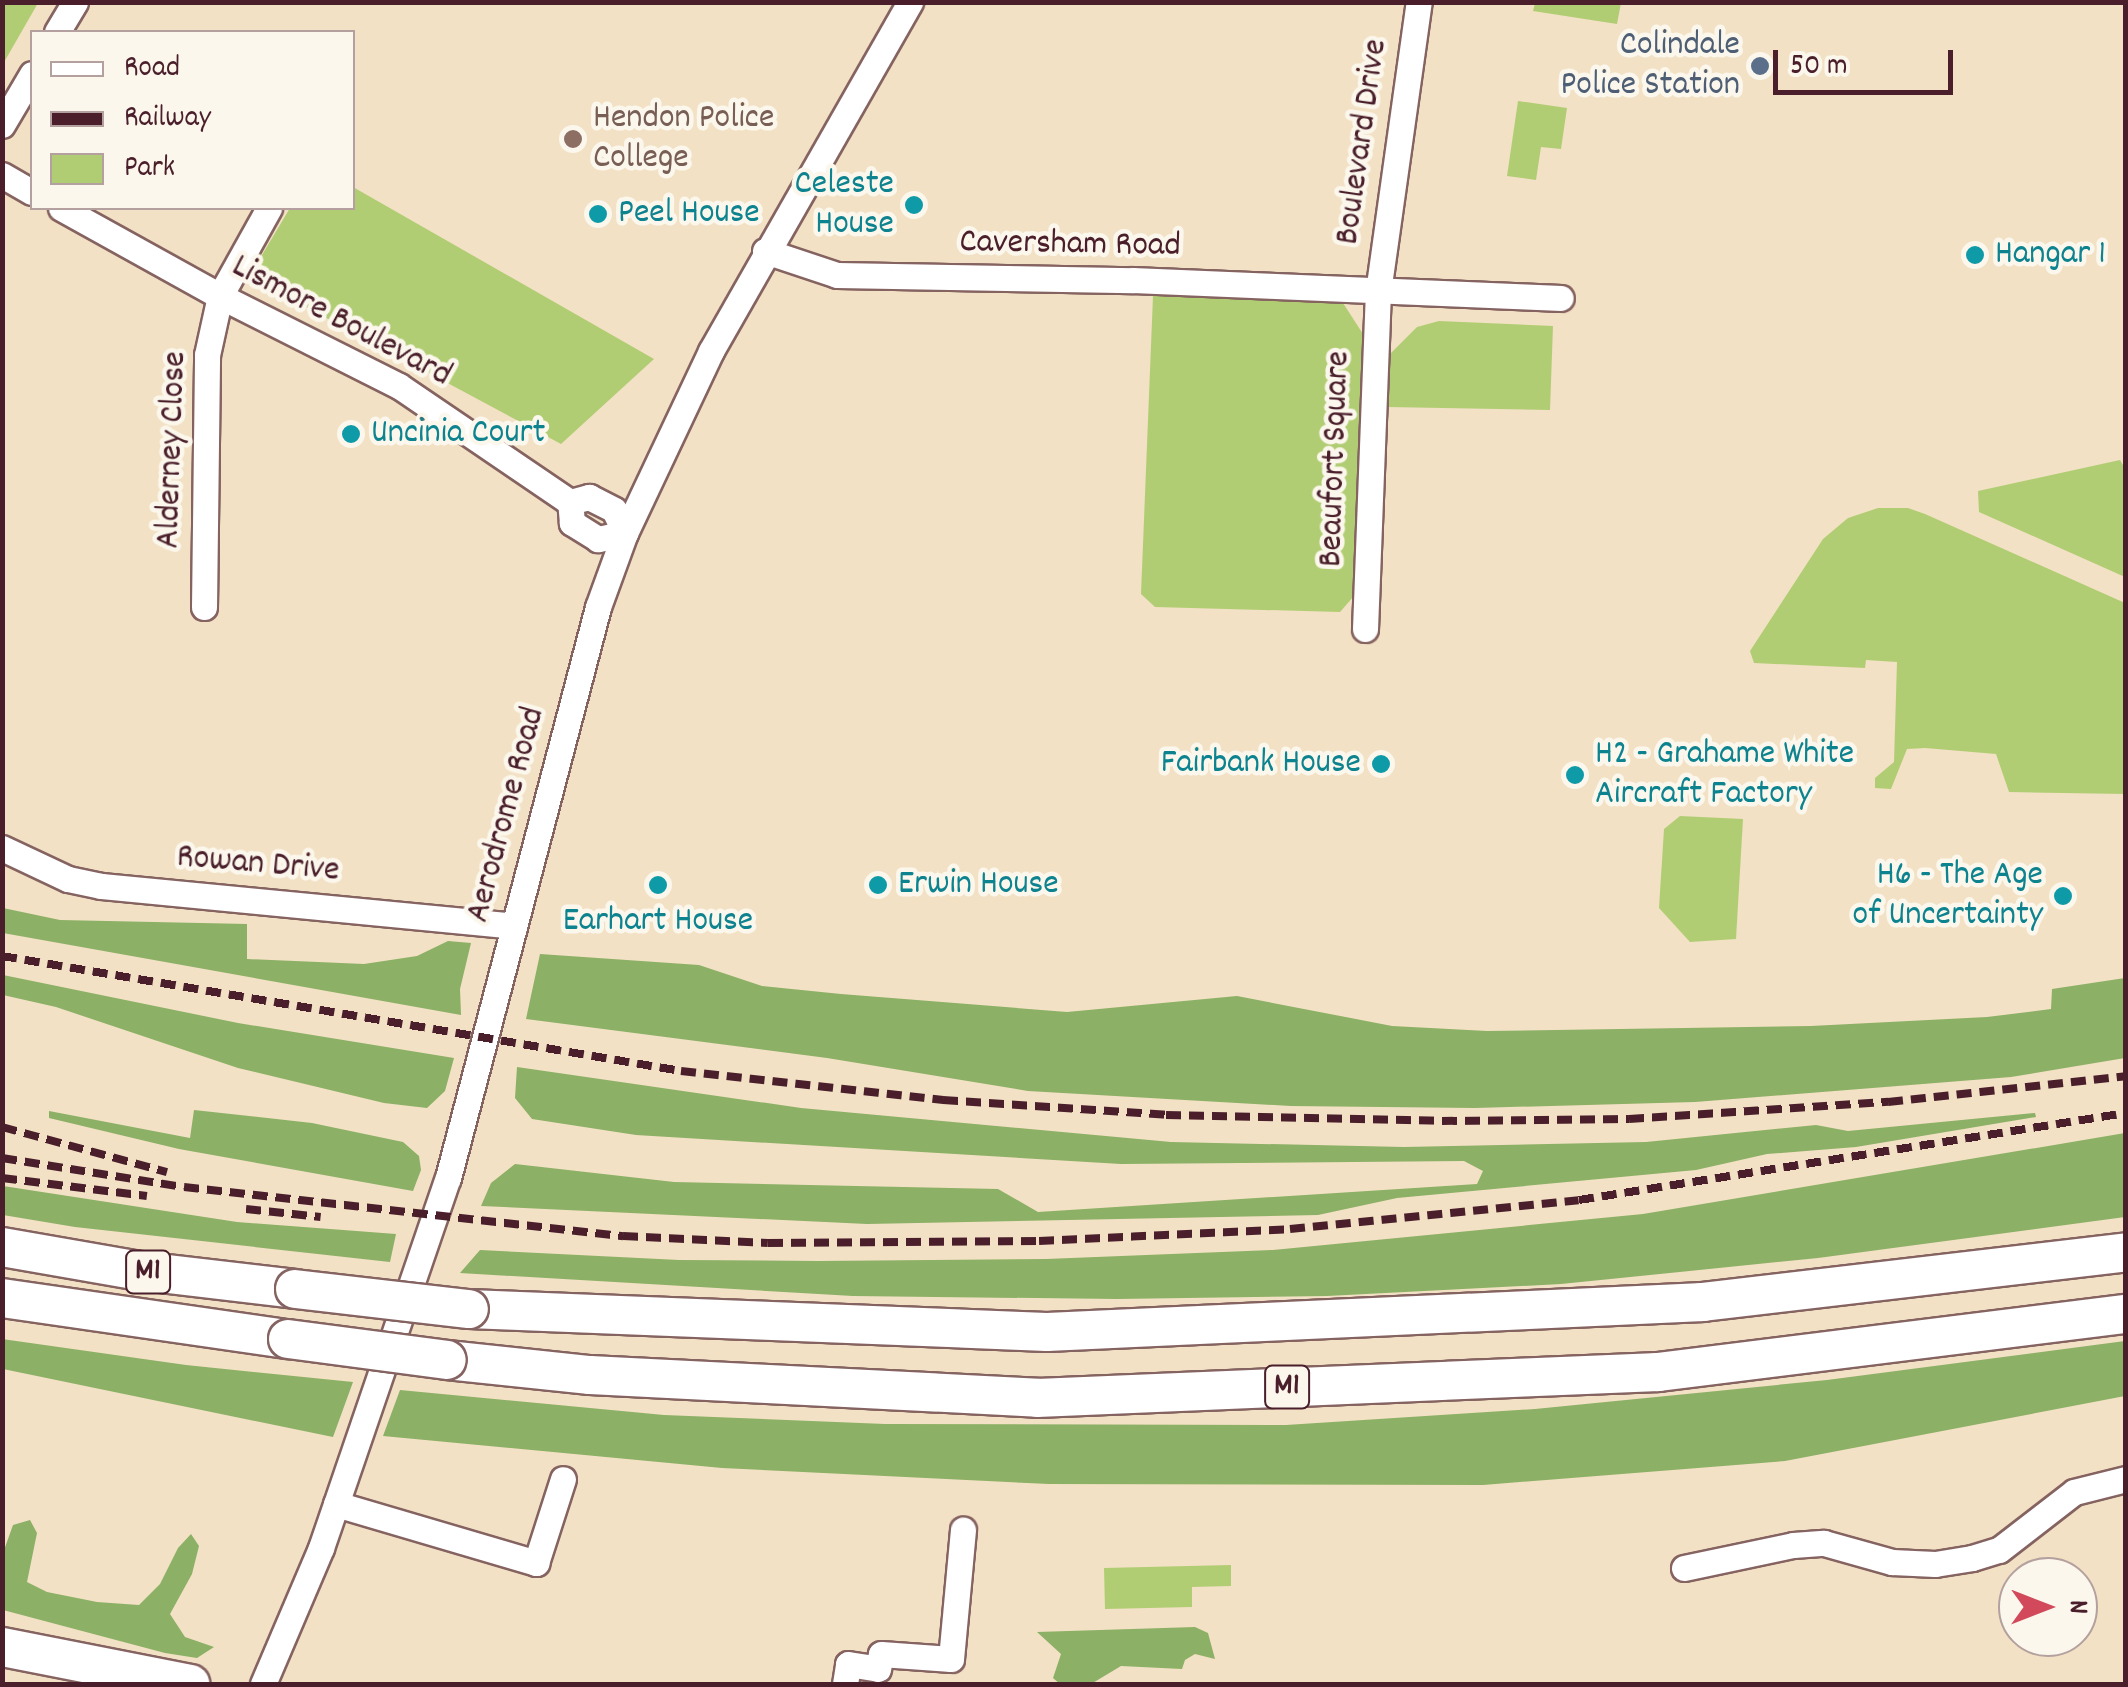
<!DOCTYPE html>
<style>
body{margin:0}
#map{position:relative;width:2128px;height:1687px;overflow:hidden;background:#f2e1c4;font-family:Dekko,sans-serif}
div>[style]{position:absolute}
.green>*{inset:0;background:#b1cd73}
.forest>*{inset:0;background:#8cb065}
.roads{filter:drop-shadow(2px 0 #856361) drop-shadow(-2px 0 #856361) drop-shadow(0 2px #856361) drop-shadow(0 -2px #856361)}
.minor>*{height:25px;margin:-12.5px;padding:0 12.5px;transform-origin:12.5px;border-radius:12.5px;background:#fff}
.highway>*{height:38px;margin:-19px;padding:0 19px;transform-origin:19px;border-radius:19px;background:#fff}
.rail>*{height:8px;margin-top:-4px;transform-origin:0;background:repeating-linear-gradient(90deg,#4a1f2b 0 15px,transparent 0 23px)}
.bridges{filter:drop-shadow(2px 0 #856361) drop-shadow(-2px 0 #856361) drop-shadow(0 2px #856361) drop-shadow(0 -2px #856361)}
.highway-bridge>*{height:38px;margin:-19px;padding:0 19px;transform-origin:19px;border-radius:19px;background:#fff}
.dots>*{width:28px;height:28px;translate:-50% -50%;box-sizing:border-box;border:5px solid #fbf7ec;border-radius:50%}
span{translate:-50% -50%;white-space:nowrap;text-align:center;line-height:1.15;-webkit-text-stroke:9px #fbf7ec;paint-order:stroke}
.shield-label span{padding:2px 8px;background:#fbf7ec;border:2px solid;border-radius:8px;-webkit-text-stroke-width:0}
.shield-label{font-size:32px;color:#4a1f2b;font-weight:700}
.service-label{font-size:35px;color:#4e5e75}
.right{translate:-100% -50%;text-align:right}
.education-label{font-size:35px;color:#785e54}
.left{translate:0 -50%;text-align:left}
.street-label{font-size:35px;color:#4a1f2b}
.culture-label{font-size:35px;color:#0d838f}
.frame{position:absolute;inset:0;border:5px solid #4a1f2b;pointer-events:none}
.legend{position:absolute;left:30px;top:30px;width:325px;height:180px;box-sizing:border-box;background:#fbf7ec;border:2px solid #b4a19f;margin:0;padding:12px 18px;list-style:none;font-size:30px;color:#4a1f2b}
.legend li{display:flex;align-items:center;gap:20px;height:50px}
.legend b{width:50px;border:2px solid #b4a19f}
.north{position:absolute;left:1998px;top:1557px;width:100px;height:100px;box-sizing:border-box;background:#fbf7ec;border:2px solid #b4a19f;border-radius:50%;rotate:90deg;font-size:28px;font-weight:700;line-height:40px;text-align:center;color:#4a1f2b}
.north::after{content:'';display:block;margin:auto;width:35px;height:45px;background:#d1495b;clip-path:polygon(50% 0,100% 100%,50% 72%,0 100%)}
.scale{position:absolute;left:1773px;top:50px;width:180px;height:45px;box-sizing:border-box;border:5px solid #4a1f2b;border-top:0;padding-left:12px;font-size:30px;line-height:35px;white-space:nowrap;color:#4a1f2b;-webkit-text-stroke:8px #fbf7ec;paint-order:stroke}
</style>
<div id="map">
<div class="green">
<i style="clip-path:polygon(3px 2px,38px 3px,3px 64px,2px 3px)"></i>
<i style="clip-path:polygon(1535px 3px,1535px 2px,1621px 3px,1617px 24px,1533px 11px)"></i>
<i style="clip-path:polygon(1518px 101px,1567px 108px,1561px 149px,1541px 147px,1536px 180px,1507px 176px)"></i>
<i style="clip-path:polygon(353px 187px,654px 359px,561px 444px,276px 291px,259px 260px,290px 208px,352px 208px)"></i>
<i style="clip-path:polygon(1164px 289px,1343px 303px,1363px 334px,1354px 596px,1340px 612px,1155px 607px,1141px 594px,1153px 296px)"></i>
<i style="clip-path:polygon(1439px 321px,1553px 326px,1550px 410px,1387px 407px,1390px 354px,1417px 327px)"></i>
<i style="clip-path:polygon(2120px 460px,2126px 470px,2125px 577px,1979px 512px,1978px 491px)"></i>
<i style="clip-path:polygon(1878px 508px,1908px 508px,1925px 514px,2125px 603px,2125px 794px,2009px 792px,1996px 754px,1925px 748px,1907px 749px,1891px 789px,1875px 788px,1875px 778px,1894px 762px,1897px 662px,1866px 660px,1865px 668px,1754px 663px,1750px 651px,1823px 539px,1848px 518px)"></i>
<i style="clip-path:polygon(1680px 816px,1743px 819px,1736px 939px,1690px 942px,1659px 908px,1664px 829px)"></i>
<i style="clip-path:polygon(1231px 1565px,1231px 1586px,1192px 1587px,1192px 1607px,1105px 1609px,1104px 1568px)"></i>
</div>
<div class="forest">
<i style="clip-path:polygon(3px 908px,60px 920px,247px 924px,247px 959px,364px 964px,417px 956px,448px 941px,471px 943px,460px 989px,461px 1015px,3px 933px)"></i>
<i style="clip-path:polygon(540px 954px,699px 965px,762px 986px,841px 994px,1067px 1012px,1237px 996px,1392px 1026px,1487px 1031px,1811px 1026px,1987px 1017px,2051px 1009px,2052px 989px,2125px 978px,2125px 1058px,2011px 1077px,1695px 1102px,1475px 1108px,1291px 1106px,1028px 1091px,827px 1058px,526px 1019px)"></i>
<i style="clip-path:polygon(3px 975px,238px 1023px,454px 1058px,445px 1091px,427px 1108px,384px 1103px,238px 1068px,56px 1007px,3px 995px)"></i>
<i style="clip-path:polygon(517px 1067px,801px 1108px,1171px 1142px,1404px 1147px,1646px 1142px,1816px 1125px,1848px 1131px,2035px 1113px,2036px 1117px,1856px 1147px,1767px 1154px,1696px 1170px,1397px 1198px,1318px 1215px,867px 1224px,481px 1206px,491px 1183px,515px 1164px,674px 1182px,998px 1189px,1038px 1212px,1477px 1184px,1483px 1171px,1464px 1161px,1121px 1164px,636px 1135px,532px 1119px,515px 1098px)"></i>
<i style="clip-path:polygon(194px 1110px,312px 1123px,403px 1142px,419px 1156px,421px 1170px,413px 1191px,179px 1149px,49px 1118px,49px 1111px,190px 1138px)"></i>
<i style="clip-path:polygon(2125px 1133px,2125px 1217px,1818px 1258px,1561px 1284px,1327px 1296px,1117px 1299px,853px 1296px,460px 1273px,480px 1250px,679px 1260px,818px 1261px,1046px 1259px,1273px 1250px,1643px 1214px)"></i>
<i style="clip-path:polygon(3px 1186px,237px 1222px,396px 1234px,390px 1262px,75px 1227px,3px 1215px)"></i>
<i style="clip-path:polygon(2px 1339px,186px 1365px,353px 1382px,333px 1437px,3px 1369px)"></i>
<i style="clip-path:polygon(2125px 1341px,2125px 1396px,1785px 1461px,1483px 1485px,1049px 1484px,722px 1468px,383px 1436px,400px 1390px,664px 1415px,885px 1424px,1286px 1425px,1535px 1409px,1827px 1380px)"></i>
<i style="clip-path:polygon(30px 1520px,37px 1533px,27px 1582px,47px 1592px,97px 1602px,139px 1605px,160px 1584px,178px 1548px,191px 1534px,199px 1546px,192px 1574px,170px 1614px,185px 1637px,214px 1647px,197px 1658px,165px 1653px,3px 1610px,3px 1553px,13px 1525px)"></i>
<i style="clip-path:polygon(1195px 1627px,1208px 1633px,1215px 1659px,1195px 1654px,1185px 1660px,1182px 1669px,1121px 1666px,1091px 1684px,1060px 1684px,1053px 1678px,1061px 1654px,1037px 1632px)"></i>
</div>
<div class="roads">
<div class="minor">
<i style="left:57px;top:32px;width:35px;rotate:-59deg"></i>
<i style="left:2px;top:125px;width:59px;rotate:-59.5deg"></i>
<i style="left:2px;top:175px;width:34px;rotate:30deg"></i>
<i style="left:61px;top:208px;width:182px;rotate:29deg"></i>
<i style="left:220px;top:296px;width:200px;rotate:26.7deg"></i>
<i style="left:399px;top:386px;width:207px;rotate:34.2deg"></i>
<i style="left:570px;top:502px;width:20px;rotate:-15deg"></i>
<i style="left:589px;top:497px;width:28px;rotate:27deg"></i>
<i style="left:614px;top:510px;width:25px;rotate:64deg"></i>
<i style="left:625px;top:533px;width:28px;rotate:167deg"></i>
<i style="left:598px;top:539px;width:31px;rotate:-148deg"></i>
<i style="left:572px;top:523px;width:21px;rotate:-95deg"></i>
<i style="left:765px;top:251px;width:76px;rotate:18.4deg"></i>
<i style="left:837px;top:275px;width:296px;rotate:1deg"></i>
<i style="left:1133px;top:280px;width:428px;rotate:2.4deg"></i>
<i style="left:204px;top:607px;width:252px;rotate:-89.3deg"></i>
<i style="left:207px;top:355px;width:60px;rotate:-77.6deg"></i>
<i style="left:220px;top:296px;width:101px;rotate:-60.9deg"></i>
<i style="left:1365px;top:629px;width:337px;rotate:-87.8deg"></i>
<i style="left:1378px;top:292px;width:293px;rotate:-82deg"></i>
<i style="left:2px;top:848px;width:73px;rotate:25.2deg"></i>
<i style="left:68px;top:879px;width:34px;rotate:12deg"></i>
<i style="left:101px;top:886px;width:415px;rotate:5.5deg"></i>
<i style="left:336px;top:1504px;width:209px;rotate:16.4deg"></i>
<i style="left:536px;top:1563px;width:88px;rotate:-72.2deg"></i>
<i style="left:1684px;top:1568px;width:111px;rotate:-11.9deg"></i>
<i style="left:1793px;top:1545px;width:31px;rotate:-4deg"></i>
<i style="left:1824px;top:1543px;width:71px;rotate:15.6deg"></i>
<i style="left:1892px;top:1562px;width:43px;rotate:2.7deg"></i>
<i style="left:1935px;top:1564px;width:37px;rotate:-9deg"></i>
<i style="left:1972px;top:1558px;width:28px;rotate:-17deg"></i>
<i style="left:1999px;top:1550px;width:95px;rotate:-37.7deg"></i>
<i style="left:2074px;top:1492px;width:54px;rotate:-14deg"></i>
<i style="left:263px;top:1684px;width:148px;rotate:-66.9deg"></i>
<i style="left:321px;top:1548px;width:391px;rotate:-71.1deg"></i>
<i style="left:448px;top:1178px;width:590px;rotate:-75.28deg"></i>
<i style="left:598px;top:607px;width:79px;rotate:-70deg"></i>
<i style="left:625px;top:533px;width:201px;rotate:-64.7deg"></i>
<i style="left:711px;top:351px;width:402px;rotate:-60.3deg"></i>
<i style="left:845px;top:1684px;width:20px;rotate:-81deg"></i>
<i style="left:848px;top:1664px;width:30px;rotate:9deg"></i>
<i style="left:878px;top:1669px;width:15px;rotate:-79deg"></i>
<i style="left:881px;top:1654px;width:70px;rotate:4.1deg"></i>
<i style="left:951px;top:1659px;width:130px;rotate:-84.7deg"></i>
</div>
<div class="highway">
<i style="left:2px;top:1247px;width:134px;rotate:9.9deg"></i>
<i style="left:134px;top:1270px;width:162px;rotate:6.7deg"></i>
<i style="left:2px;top:1298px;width:289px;rotate:8.2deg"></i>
<i style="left:469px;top:1309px;width:578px;rotate:2.28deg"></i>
<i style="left:1047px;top:1332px;width:657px;rotate:-2.62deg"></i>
<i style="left:1703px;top:1302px;width:426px;rotate:-6.7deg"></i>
<i style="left:447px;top:1360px;width:144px;rotate:6deg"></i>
<i style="left:590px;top:1375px;width:448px;rotate:2.9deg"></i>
<i style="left:1037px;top:1398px;width:622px;rotate:-2.4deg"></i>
<i style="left:1658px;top:1372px;width:472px;rotate:-7.1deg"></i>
<i style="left:2px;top:1647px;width:192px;rotate:11.1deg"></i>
</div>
</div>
<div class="rail">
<i style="left:2px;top:956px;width:689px;rotate:9.61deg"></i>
<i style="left:681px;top:1071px;width:264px;rotate:6.3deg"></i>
<i style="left:943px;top:1100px;width:224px;rotate:3.8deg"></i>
<i style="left:1166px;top:1115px;width:276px;rotate:1.2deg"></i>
<i style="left:1442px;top:1121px;width:187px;rotate:-0.6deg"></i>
<i style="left:1629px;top:1119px;width:260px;rotate:-3.8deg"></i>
<i style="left:1888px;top:1102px;width:239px;rotate:-6.2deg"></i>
<i style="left:2px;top:1127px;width:171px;rotate:15.3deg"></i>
<i style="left:2px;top:1158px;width:184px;rotate:9.1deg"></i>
<i style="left:184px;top:1187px;width:442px;rotate:6.4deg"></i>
<i style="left:623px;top:1236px;width:145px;rotate:2.8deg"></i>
<i style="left:768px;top:1243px;width:271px;rotate:-0.4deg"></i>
<i style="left:1039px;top:1241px;width:251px;rotate:-2.7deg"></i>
<i style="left:1290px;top:1229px;width:290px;rotate:-5.7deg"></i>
<i style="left:1579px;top:1200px;width:554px;rotate:-9.04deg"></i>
<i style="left:2px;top:1178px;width:146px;rotate:7.1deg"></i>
<i style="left:246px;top:1209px;width:75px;rotate:6.1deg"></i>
</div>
<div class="bridges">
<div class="highway-bridge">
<i style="left:295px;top:1289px;width:175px;rotate:6.6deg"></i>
<i style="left:288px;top:1339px;width:160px;rotate:7.5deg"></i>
</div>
</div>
<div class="dots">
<i style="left:1760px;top:66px;background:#5c6f8a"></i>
<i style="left:573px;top:139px;background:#8d6e63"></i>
<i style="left:914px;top:205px;background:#0f9aa8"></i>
<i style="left:598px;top:214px;background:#0f9aa8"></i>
<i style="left:1975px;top:255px;background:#0f9aa8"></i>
<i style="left:351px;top:434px;background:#0f9aa8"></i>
<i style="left:1381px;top:764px;background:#0f9aa8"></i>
<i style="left:1575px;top:775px;background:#0f9aa8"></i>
<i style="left:658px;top:885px;background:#0f9aa8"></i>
<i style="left:878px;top:885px;background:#0f9aa8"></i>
<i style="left:2063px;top:896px;background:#0f9aa8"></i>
</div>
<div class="shield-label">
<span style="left:148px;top:1272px">M1</span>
<span style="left:1287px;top:1387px">M1</span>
</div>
<div class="service-label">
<span class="right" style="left:1740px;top:66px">Colindale<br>Police Station</span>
</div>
<div class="education-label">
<span class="left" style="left:593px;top:139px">Hendon Police<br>College</span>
</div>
<div class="street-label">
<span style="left:1363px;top:142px;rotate:-82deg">Boulevard Drive</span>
<span style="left:1070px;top:245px;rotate:1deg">Caversham Road</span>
<span style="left:341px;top:322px;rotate:28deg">Lismore Boulevard</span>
<span style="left:173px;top:450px;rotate:-88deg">Alderney Close</span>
<span style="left:1336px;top:459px;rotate:-88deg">Beaufort Square</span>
<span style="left:507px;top:815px;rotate:-75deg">Aerodrome Road</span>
<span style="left:258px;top:865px;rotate:5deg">Rowan Drive</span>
</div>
<div class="culture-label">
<span class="right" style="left:894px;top:205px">Celeste<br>House</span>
<span class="left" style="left:618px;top:214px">Peel House</span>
<span class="left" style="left:1995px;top:255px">Hangar 1</span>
<span class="left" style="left:371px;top:434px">Uncinia Court</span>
<span class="left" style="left:1595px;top:775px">H2 - Grahame White<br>Aircraft Factory</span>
<span class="right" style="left:1361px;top:764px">Fairbank House</span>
<span class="right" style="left:2043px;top:896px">H6 - The Age<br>of Uncertainty</span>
<span class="left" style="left:898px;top:885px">Erwin House</span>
<span style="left:658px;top:922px">Earhart House</span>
</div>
<div class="frame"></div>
<ul class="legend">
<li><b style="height:12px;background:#fff"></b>Road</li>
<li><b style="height:12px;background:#4a1f2b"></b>Railway</li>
<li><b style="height:28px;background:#b1cd73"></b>Park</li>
</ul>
<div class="north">N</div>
<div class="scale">50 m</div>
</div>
